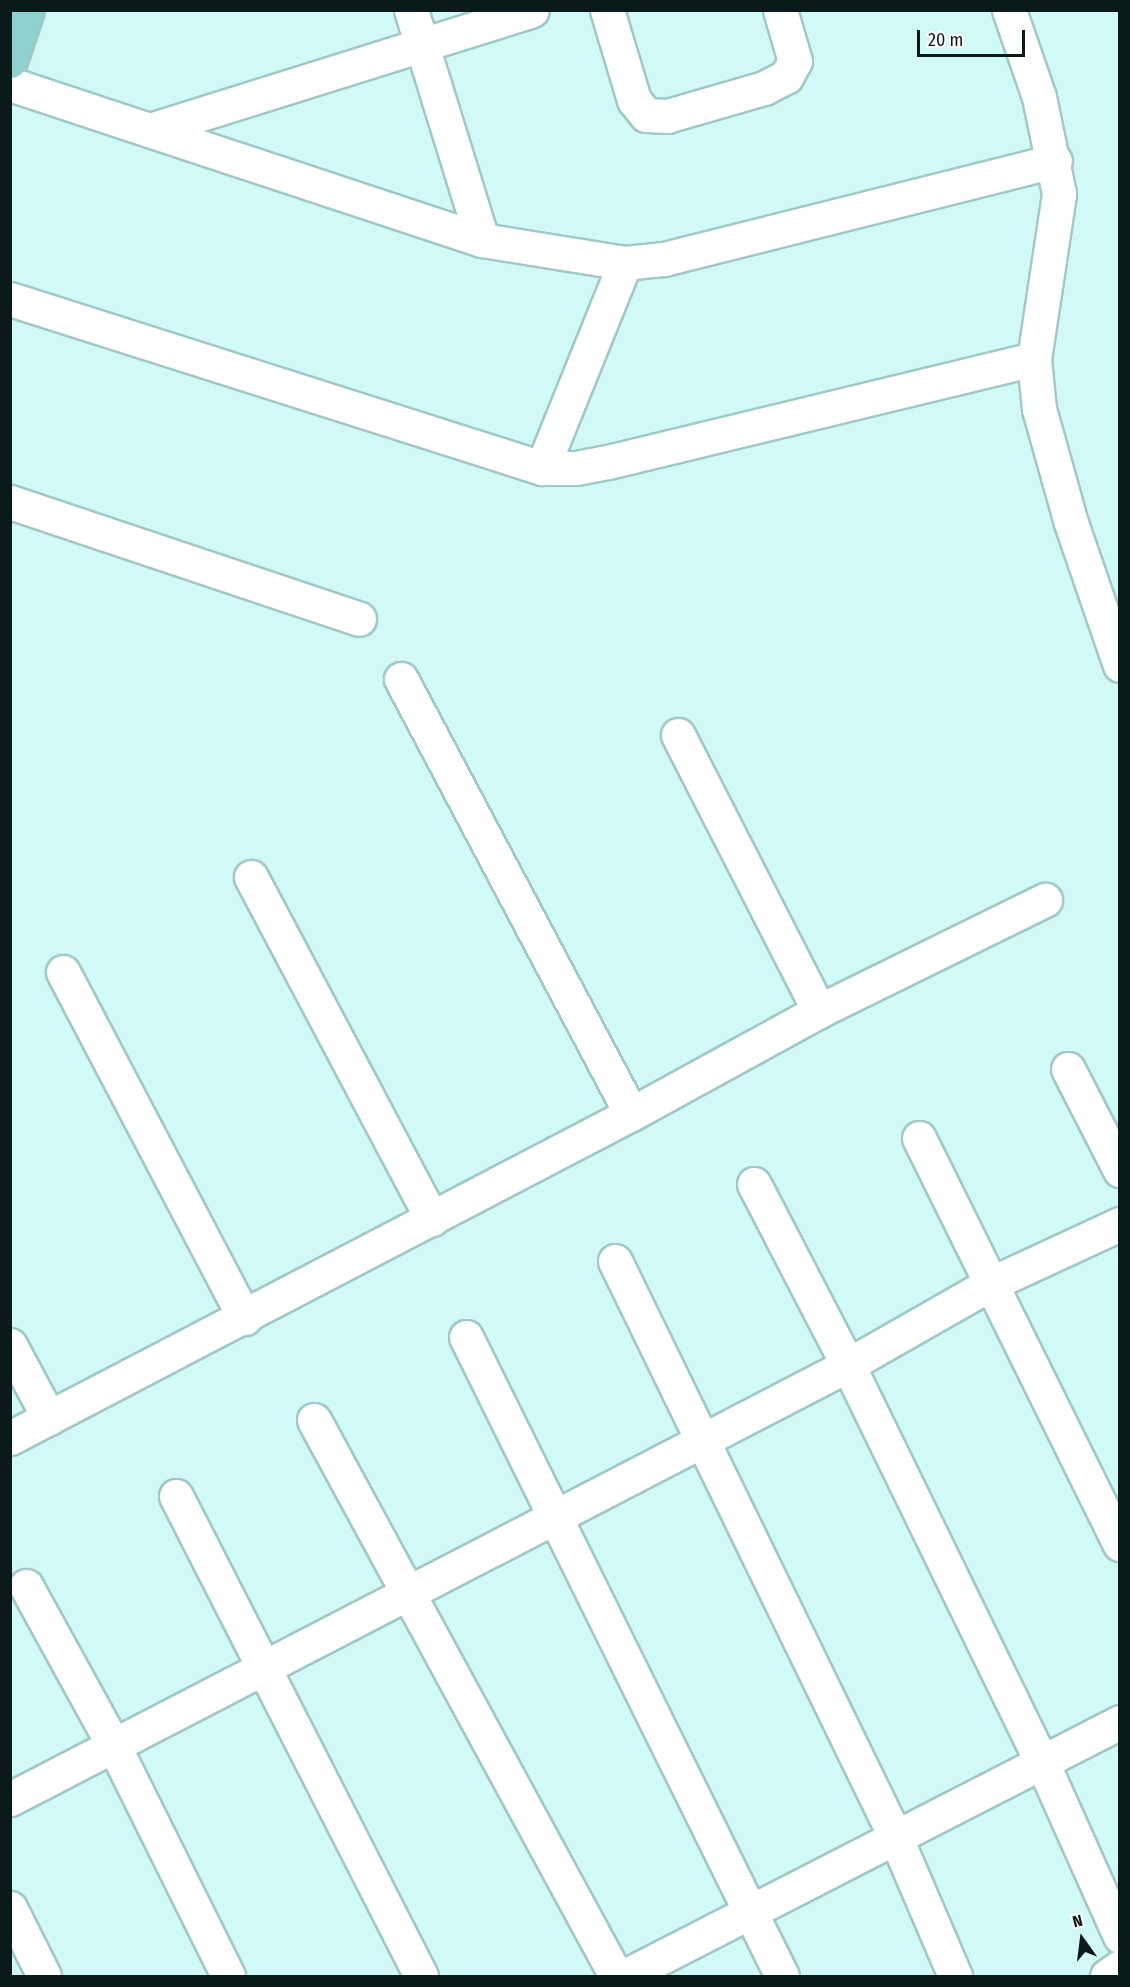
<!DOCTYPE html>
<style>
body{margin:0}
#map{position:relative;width:1130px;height:1987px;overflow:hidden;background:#d0f9f8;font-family:"Fira Sans Condensed",sans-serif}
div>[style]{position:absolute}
.roads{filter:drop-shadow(2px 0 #a0c8c7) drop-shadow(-2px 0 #a0c8c7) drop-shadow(0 2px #a0c8c7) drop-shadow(0 -2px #a0c8c7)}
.minor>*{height:33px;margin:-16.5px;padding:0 16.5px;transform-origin:16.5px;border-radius:16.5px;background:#fff}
.major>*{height:33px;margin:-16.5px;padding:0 16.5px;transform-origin:16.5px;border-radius:16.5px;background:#8fd1d0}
span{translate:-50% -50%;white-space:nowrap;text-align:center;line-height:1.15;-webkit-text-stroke:4.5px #fff;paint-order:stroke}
.frame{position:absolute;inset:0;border:12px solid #0a1919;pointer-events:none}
.north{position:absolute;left:1052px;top:1909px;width:60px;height:60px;-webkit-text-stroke:4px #fff;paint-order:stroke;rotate:346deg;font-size:16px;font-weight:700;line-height:24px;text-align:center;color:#0a1919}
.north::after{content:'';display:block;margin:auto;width:21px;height:27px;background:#0a1919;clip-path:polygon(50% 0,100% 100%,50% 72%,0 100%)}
.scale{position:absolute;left:917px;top:30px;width:108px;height:27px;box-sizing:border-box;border:3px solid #0a1919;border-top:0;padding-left:8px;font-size:18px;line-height:21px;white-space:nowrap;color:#0a1919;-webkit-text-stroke:4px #fff;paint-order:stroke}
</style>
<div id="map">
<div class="roads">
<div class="minor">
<i style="left:411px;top:10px;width:241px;rotate:72.8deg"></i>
<i style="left:607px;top:10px;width:94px;rotate:73.3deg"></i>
<i style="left:634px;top:100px;width:19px;rotate:51deg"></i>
<i style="left:646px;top:115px;width:21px;rotate:3deg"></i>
<i style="left:667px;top:116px;width:101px;rotate:-16.1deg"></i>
<i style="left:764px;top:88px;width:25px;rotate:-27deg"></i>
<i style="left:786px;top:77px;width:18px;rotate:-61deg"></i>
<i style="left:795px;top:61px;width:53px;rotate:-106.4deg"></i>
<i style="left:1009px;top:10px;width:92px;rotate:71deg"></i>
<i style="left:1039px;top:97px;width:99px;rotate:78.3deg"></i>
<i style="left:1059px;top:194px;width:167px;rotate:98.6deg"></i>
<i style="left:1034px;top:359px;width:50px;rotate:84.3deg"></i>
<i style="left:1039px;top:409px;width:118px;rotate:74.3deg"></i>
<i style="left:1071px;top:523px;width:150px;rotate:71deg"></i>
<i style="left:10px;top:84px;width:497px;rotate:18.3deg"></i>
<i style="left:482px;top:240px;width:145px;rotate:9.1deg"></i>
<i style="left:625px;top:263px;width:39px;rotate:-6deg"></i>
<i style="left:664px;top:259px;width:403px;rotate:-14.1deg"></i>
<i style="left:150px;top:130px;width:400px;rotate:-17.4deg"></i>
<i style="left:10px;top:299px;width:558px;rotate:17.62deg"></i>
<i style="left:542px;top:468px;width:34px"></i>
<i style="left:576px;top:468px;width:33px;rotate:-11deg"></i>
<i style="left:608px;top:462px;width:438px;rotate:-13.6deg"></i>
<i style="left:542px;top:468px;width:221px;rotate:-68deg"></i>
<i style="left:10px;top:502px;width:368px;rotate:18.5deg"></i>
<i style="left:401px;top:679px;width:492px;rotate:62.1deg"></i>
<i style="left:678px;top:735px;width:310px;rotate:62.9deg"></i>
<i style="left:251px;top:877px;width:387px;rotate:62.1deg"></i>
<i style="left:63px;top:972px;width:391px;rotate:62.3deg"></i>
<i style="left:1068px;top:1069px;width:114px;rotate:62.8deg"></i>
<i style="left:919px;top:1138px;width:453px;rotate:63.7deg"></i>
<i style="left:754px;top:1184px;width:204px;rotate:62.6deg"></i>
<i style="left:848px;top:1365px;width:163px;rotate:-29.7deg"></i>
<i style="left:990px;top:1284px;width:143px;rotate:-24.8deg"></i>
<i style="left:615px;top:1261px;width:640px;rotate:64.04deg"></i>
<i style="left:895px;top:1836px;width:152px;rotate:66.8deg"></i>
<i style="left:466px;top:1337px;width:713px;rotate:63.69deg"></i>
<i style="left:10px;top:1345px;width:83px;rotate:61.9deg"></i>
<i style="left:314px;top:1420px;width:633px;rotate:61.49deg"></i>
<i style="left:10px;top:1438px;width:700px;rotate:-27.55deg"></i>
<i style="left:631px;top:1114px;width:214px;rotate:-28.7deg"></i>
<i style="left:819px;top:1011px;width:252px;rotate:-26.2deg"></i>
<i style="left:176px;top:1496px;width:539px;rotate:62.96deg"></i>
<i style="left:26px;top:1586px;width:180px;rotate:61.2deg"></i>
<i style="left:113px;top:1744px;width:259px;rotate:63.6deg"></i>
<i style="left:10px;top:1799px;width:944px;rotate:-27.38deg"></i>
<i style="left:848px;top:1365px;width:442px;rotate:64deg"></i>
<i style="left:1042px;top:1762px;width:191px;rotate:65.9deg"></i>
<i style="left:10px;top:1908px;width:76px;rotate:63.4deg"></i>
<i style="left:625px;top:1976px;width:556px;rotate:-27.16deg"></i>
<i style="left:1107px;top:1976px;width:16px;rotate:-35deg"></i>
</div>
<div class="major">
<i style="left:10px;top:61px;width:54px;rotate:-71.6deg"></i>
</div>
</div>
<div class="frame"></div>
<div class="north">N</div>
<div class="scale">20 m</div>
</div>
